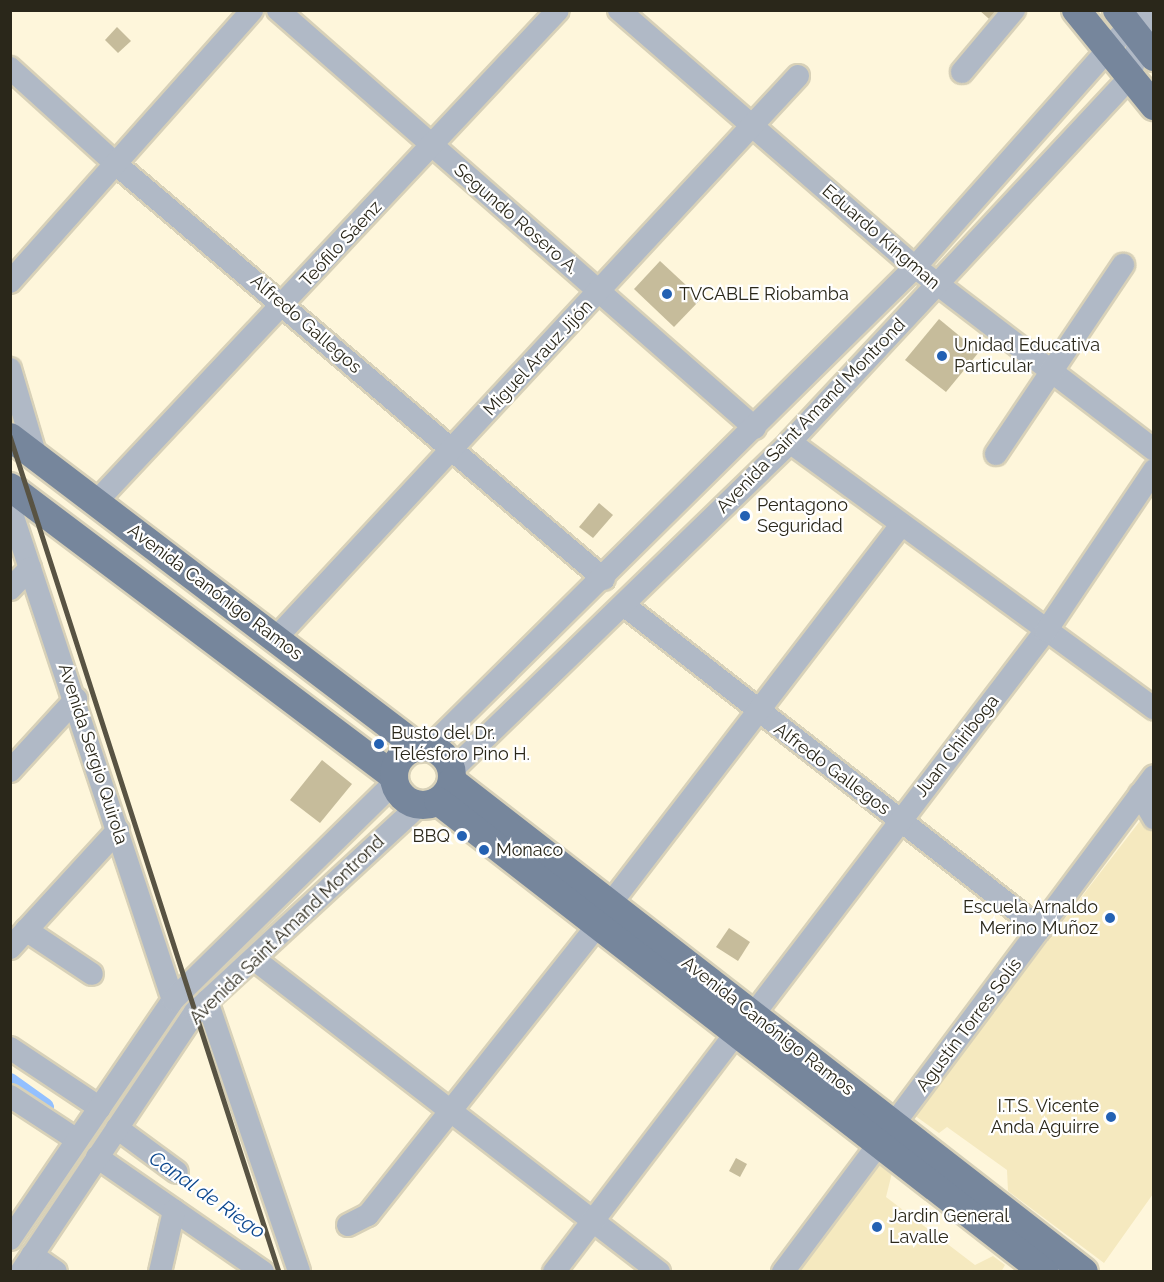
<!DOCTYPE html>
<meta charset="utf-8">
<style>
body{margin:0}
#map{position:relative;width:1164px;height:1282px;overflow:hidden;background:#fef6db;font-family:Raleway,sans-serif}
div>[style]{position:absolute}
.built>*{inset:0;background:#f5e9bf}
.canal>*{height:18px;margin:-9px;padding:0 9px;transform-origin:9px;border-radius:9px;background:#93c0ff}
.building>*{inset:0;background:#c6bc9b}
.roads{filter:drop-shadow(2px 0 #d8d1b8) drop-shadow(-2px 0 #d8d1b8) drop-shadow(0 2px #d8d1b8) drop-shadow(0 -2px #d8d1b8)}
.minor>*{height:22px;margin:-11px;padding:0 11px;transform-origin:11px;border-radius:11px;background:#b0b9c6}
.major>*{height:28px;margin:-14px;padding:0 14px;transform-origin:14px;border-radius:14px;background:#76869c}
.major>.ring{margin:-14px;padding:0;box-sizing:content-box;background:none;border:28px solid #76869c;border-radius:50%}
.rail>*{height:4.5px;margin:-2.25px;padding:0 2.25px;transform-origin:2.25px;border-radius:2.25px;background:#585343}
.dots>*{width:16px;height:16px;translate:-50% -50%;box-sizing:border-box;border:3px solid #fff;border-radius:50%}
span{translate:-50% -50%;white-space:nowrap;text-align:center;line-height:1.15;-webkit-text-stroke:4.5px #fff;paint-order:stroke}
.street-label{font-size:18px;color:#2a271a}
.poi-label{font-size:18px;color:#2a271a}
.left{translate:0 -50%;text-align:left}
.right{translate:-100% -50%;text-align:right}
.water-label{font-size:20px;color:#0c478e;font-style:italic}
.frame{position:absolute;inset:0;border:12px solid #2a271a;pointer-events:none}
</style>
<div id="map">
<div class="built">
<i style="clip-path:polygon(1153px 804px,1153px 1194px,1104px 1263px,1008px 1191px,1007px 1170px,947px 1127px,939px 1133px,914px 1115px)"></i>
<i style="clip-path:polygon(879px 1164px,892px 1173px,886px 1197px,975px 1265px,993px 1256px,1005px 1265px,1001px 1272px,795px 1272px)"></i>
</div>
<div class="canal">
<i style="left:10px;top:1082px;width:43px;rotate:35.5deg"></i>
</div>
<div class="building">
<i style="clip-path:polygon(979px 10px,1011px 10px,997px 26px)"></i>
<i style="clip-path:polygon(117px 27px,131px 41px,118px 53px,105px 40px)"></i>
<i style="clip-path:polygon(660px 261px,701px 299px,674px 327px,634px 289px)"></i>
<i style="clip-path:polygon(939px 319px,979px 352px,946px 392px,905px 360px)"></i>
<i style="clip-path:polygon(599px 503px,613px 515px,593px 538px,579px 527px)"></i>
<i style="clip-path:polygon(322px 760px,352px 784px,320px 823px,290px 800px)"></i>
<i style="clip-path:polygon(729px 928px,750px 942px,738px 961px,716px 947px)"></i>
<i style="clip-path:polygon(736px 1158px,747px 1164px,740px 1177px,729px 1171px)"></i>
</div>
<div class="roads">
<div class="minor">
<i style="left:278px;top:10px;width:634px;rotate:41.23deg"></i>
<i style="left:619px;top:10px;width:392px;rotate:41deg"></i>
<i style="left:915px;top:267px;width:301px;rotate:37.4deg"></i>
<i style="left:10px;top:68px;width:144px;rotate:42.2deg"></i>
<i style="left:117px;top:165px;width:639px;rotate:40.37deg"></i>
<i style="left:962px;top:72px;width:81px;rotate:-50deg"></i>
<i style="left:10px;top:282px;width:364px;rotate:-48.3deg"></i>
<i style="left:10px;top:369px;width:92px;rotate:73.5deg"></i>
<i style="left:790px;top:442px;width:451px;rotate:36.2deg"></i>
<i style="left:996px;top:454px;width:228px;rotate:-56.1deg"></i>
<i style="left:97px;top:501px;width:673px;rotate:-46.8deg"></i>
<i style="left:10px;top:508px;width:518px;rotate:71.67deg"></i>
<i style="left:10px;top:589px;width:29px;rotate:-46deg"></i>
<i style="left:625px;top:606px;width:526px;rotate:37.89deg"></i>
<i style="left:276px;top:638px;width:767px;rotate:-47.11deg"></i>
<i style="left:429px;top:748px;width:684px;rotate:-44.7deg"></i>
<i style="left:915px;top:267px;width:337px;rotate:-48.4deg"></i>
<i style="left:10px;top:771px;width:98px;rotate:-47.5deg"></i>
<i style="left:451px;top:771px;width:472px;rotate:-44.1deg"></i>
<i style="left:790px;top:442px;width:498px;rotate:-47deg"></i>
<i style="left:1130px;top:78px;width:70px;rotate:-76.8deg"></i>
<i style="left:1140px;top:794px;width:28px;rotate:60deg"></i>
<i style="left:611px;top:903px;width:475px;rotate:-52.5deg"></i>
<i style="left:26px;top:930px;width:79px;rotate:33.7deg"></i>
<i style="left:10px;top:948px;width:160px;rotate:-47.5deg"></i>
<i style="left:254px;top:959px;width:512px;rotate:37.7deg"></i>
<i style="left:207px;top:1001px;width:286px;rotate:71.2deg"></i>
<i style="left:753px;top:1015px;width:483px;rotate:-52.7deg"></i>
<i style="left:1046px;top:631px;width:194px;rotate:-56.1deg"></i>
<i style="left:10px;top:1048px;width:108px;rotate:33.7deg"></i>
<i style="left:10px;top:1096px;width:80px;rotate:33.3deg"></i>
<i style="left:117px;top:1128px;width:74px;rotate:36.3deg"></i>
<i style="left:97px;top:1157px;width:202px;rotate:34.7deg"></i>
<i style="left:348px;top:1225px;width:22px;rotate:-27deg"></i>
<i style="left:368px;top:1215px;width:370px;rotate:-51.6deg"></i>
<i style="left:10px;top:1239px;width:289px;rotate:-55.7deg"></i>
<i style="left:173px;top:1000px;width:311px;rotate:-44.5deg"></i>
<i style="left:32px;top:1255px;width:29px;rotate:35deg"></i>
<i style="left:21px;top:1272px;width:313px;rotate:-56.2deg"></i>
<i style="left:195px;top:1012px;width:305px;rotate:-42.7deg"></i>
<i style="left:160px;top:1272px;width:63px;rotate:-77.1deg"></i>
<i style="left:554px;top:1272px;width:302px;rotate:-52.7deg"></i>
<i style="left:783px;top:1272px;width:619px;rotate:-53.2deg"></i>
</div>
<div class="major">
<i style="left:1076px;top:10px;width:124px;rotate:50.9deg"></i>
<i style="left:1117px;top:10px;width:60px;rotate:51.8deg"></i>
<i style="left:10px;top:437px;width:514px;rotate:37.25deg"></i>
<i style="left:10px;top:487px;width:481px;rotate:37deg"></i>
<i class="ring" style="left:394px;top:747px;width:30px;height:30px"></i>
<i style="left:452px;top:781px;width:800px;rotate:37.84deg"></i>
<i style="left:438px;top:801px;width:768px;rotate:37.86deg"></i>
</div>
</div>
<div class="rail">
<i style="left:10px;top:436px;width:878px;rotate:72.16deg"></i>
</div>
<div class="dots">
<i style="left:667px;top:294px;background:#2361b3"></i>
<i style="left:942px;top:356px;background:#2361b3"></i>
<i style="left:745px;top:516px;background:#2361b3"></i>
<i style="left:379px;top:744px;background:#2361b3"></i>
<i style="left:462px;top:836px;background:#2361b3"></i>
<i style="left:484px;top:850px;background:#2361b3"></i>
<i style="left:1110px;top:918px;background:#2361b3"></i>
<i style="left:1111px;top:1117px;background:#2361b3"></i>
<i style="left:877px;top:1227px;background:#2361b3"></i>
</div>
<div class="street-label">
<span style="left:516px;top:219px;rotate:41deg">Segundo Rosero A.</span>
<span style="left:881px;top:237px;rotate:41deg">Eduardo Kingman</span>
<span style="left:341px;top:244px;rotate:-47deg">Teófilo Sáenz</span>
<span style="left:306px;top:324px;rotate:41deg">Alfredo Gallegos</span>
<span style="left:538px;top:358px;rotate:-47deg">Miguel Arauz Jijón</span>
<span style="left:811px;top:416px;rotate:-46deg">Avenida Saint Amand Montrond</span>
<span style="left:215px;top:592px;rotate:37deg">Avenida Canónigo Ramos</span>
<span style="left:957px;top:746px;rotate:-52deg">Juan Chiriboga</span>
<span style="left:93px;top:754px;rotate:72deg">Avenida Sergio Quirola</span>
<span style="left:832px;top:769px;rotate:37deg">Alfredo Gallegos</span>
<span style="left:287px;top:930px;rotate:-44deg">Avenida Saint Amand Montrond</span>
<span style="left:969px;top:1025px;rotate:-53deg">Agustín Torres Solís</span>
<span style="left:768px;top:1026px;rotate:38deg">Avenida Canónigo Ramos</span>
</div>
<div class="poi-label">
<span class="left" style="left:679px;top:294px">TVCABLE Riobamba</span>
<span class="left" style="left:954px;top:356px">Unidad Educativa<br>Particular</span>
<span class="left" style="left:757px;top:516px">Pentagono<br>Seguridad</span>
<span class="left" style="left:391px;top:744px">Busto del Dr.<br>Telésforo Pino H.</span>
<span class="right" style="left:450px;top:836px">BBQ</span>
<span class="left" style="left:496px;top:850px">Monaco</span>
<span class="right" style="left:1098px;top:918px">Escuela Arnaldo<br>Merino Muñoz</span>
<span class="right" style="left:1099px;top:1117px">I.T.S. Vicente<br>Anda Aguirre</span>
<span class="left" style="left:889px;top:1227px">Jardin General<br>Lavalle</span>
</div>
<div class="water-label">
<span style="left:207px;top:1195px;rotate:35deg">Canal de Riego</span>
</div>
<div class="frame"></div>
</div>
